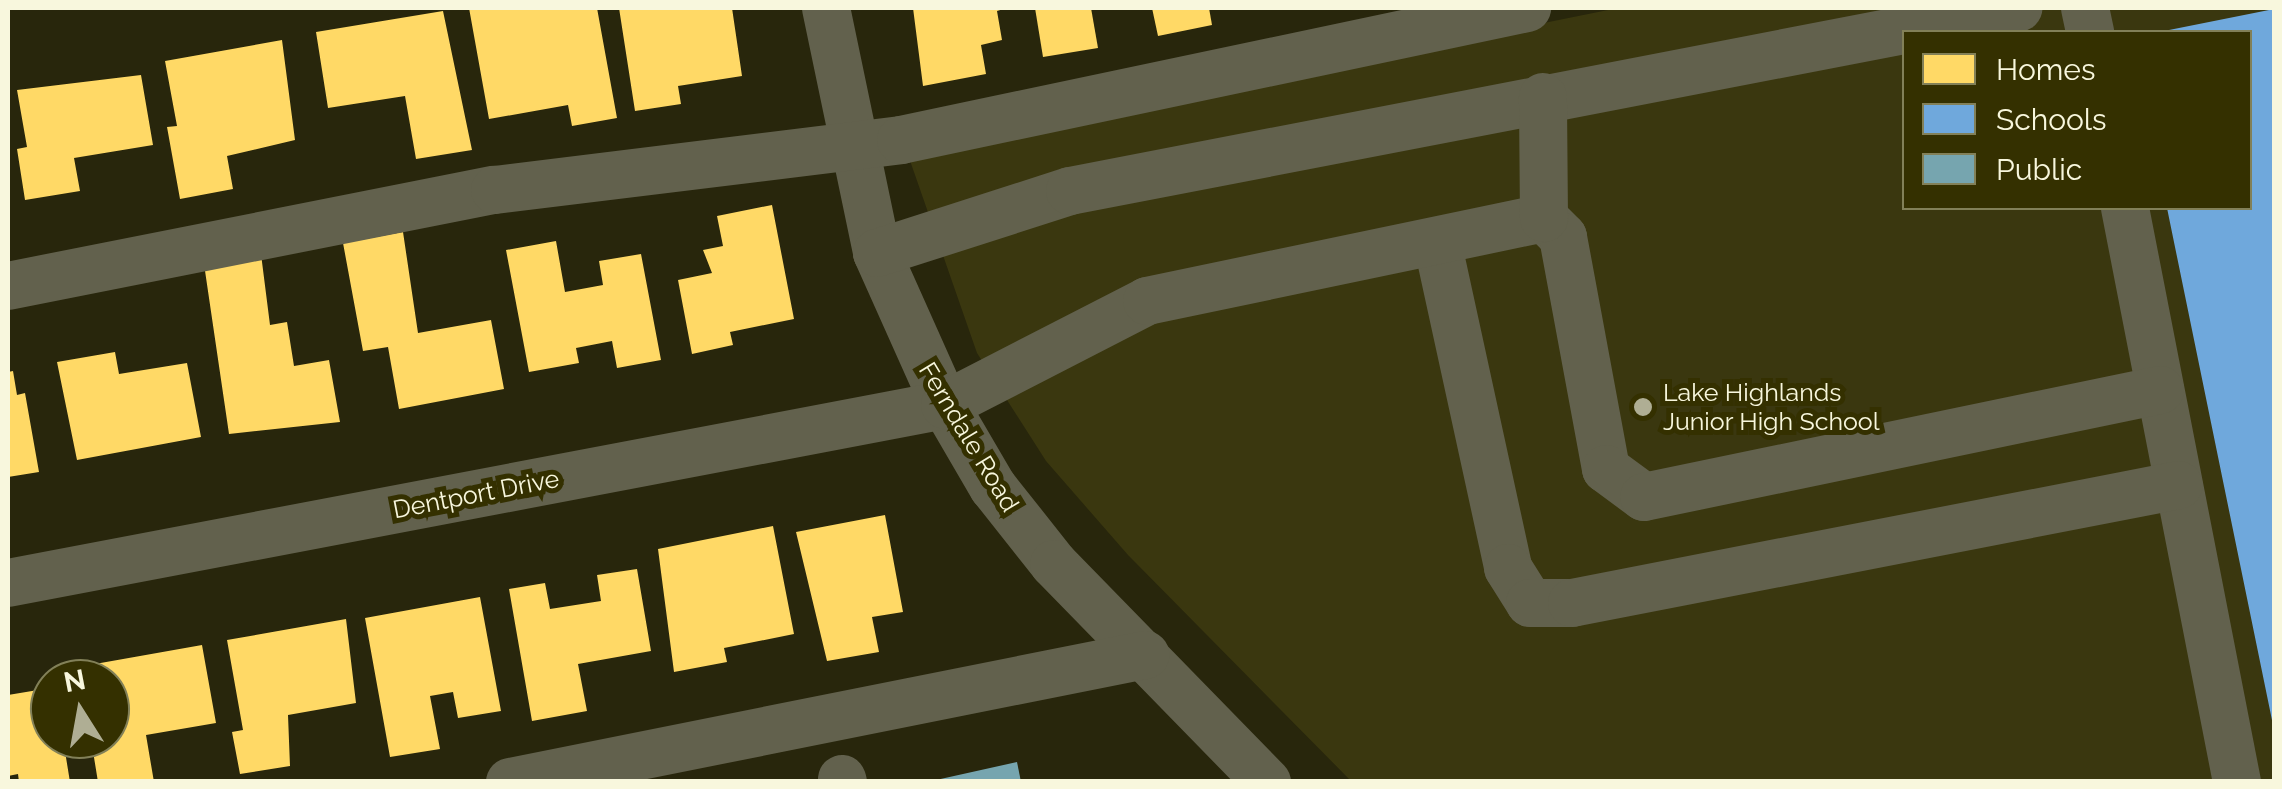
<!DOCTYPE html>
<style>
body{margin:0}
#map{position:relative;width:2282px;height:789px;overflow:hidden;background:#28260c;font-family:Raleway,sans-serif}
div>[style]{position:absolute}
.built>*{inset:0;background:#3a370f}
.homes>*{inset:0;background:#ffd966}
.schools>*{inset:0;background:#6fa8dc}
.public>*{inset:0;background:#76a5af}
.minor>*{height:48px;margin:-24px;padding:0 24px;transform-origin:24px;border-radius:24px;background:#62614d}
.dots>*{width:28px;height:28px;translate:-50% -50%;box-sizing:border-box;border:5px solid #343000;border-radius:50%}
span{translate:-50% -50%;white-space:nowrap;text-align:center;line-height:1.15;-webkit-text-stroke:10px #343000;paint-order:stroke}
.poi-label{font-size:25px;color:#f8f7dd}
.left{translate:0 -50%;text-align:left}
.street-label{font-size:25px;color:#f8f7dd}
.frame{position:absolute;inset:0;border:10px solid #f8f7dd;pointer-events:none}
.legend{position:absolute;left:1902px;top:30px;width:350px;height:180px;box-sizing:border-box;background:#343000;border:2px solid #828058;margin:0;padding:12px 18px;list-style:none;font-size:30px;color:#f8f7dd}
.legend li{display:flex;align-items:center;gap:20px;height:50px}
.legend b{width:50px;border:2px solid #828058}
.north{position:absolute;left:30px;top:659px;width:100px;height:100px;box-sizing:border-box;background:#343000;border:2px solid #828058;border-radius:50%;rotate:349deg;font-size:28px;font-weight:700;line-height:40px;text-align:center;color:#f8f7dd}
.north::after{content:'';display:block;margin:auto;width:35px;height:45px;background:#afae94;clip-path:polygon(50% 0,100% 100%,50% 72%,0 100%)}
</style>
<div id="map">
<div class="built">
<i style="clip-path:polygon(evenodd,1618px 8px,2274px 8px,2274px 781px,1351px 781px,1128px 555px,1046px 461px,977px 353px,907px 152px,1618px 8px,1904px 32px,2250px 32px,2250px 208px,1904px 208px,1904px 32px)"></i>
</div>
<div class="homes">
<i style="clip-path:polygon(469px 8px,597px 8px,617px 118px,572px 126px,568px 105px,489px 119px)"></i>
<i style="clip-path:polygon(619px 8px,732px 8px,742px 76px,678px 86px,681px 104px,635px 111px)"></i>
<i style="clip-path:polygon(913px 8px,1007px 8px,997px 11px,1002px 40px,981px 45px,986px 74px,923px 86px)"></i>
<i style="clip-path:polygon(1035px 8px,1091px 8px,1098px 48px,1043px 57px)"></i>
<i style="clip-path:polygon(1152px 8px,1209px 8px,1212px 25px,1158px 36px)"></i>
<i style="clip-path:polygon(443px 11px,472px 150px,416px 159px,405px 96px,328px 108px,316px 32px)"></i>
<i style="clip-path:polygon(282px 40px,295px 140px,227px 156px,233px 189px,180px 199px,167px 127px,177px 126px,165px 61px)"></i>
<i style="clip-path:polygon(141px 75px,153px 145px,74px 158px,80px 191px,25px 200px,17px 149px,27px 147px,17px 90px)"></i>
<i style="clip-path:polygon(772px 205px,794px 319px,730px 332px,733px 345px,692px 354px,678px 280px,712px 273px,703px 250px,723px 246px,717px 216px)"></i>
<i style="clip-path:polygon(403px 232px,418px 333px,491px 320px,504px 389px,399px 409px,388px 347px,363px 351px,343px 243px)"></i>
<i style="clip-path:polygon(556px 241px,565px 292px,603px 285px,599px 261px,641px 254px,661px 360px,617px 368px,612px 341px,576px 348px,579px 363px,529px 372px,506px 250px)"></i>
<i style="clip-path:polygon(261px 254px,270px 325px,287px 322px,294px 366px,329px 360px,340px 422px,229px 434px,204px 264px)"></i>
<i style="clip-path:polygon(115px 352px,119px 374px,187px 363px,201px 437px,77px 460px,57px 362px)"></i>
<i style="clip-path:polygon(13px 371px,17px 395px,25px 393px,39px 472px,8px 477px,8px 372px)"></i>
<i style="clip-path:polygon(885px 515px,903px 612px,872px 617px,879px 652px,827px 661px,796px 532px)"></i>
<i style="clip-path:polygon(773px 526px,794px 634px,724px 648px,727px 662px,674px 672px,658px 549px)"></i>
<i style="clip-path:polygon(637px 569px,651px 651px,578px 664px,587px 711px,532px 721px,509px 589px,545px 583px,550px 609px,601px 601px,597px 575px)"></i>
<i style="clip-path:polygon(480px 597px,501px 711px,458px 718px,453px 692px,430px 696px,440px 749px,390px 757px,365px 618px)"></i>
<i style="clip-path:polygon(346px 619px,356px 703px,288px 715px,290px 766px,240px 774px,232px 732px,243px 730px,227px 640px)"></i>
<i style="clip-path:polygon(202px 645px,216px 723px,146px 735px,154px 782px,98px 782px,91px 739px,110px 739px,110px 679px,80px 679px,78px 667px)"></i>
<i style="clip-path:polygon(50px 688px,50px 739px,63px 739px,70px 782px,19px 782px,18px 774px,8px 776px,8px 695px)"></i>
</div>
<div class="schools">
<i style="clip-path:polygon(2274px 9px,2274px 725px,2273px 725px,2167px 208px,2250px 208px,2250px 32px,2164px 31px)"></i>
</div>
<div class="public">
<i style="clip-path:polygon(1017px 762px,1021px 782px,936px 782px,936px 780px)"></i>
</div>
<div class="minor">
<i style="left:826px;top:8px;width:250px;rotate:78.2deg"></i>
<i style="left:877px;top:253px;width:167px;rotate:65.9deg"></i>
<i style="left:945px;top:405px;width:95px;rotate:59.7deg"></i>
<i style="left:993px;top:487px;width:98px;rotate:51.6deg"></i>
<i style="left:1054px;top:564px;width:305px;rotate:45.7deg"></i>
<i style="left:2085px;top:8px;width:25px;rotate:78deg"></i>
<i style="left:2125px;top:208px;width:585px;rotate:78.96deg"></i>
<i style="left:1544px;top:218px;width:27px;rotate:45deg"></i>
<i style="left:1563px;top:237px;width:236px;rotate:79.5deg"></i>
<i style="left:1606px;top:469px;width:47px;rotate:36.4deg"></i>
<i style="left:1644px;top:497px;width:527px;rotate:-11.72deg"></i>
<i style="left:1437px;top:241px;width:335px;rotate:77.7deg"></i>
<i style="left:1508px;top:568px;width:41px;rotate:57.8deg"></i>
<i style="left:1530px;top:603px;width:42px"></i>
<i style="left:1572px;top:603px;width:618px;rotate:-11deg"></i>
<i style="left:877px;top:253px;width:203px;rotate:-17.8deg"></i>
<i style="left:1070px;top:191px;width:966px;rotate:-10.93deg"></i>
<i style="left:8px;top:286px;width:496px;rotate:-11.2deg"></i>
<i style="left:495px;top:190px;width:409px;rotate:-7deg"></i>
<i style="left:901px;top:140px;width:640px;rotate:-11.91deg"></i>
<i style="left:8px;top:583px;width:954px;rotate:-10.76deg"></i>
<i style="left:945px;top:405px;width:227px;rotate:-27.2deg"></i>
<i style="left:1147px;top:301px;width:406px;rotate:-11.8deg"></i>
<i style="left:1544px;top:218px;width:121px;rotate:-90.5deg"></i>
<i style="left:842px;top:779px;width:3px;rotate:72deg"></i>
<i style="left:510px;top:782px;width:648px;rotate:-11.31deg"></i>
</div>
<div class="dots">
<i style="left:1643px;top:407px;background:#afae94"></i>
</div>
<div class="poi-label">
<span class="left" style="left:1663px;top:407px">Lake Highlands<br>Junior High School</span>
</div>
<div class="street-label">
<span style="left:969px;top:437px;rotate:59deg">Ferndale Road</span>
<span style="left:476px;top:494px;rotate:-11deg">Dentport Drive</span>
</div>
<div class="frame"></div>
<ul class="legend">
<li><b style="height:28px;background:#ffd966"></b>Homes</li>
<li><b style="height:28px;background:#6fa8dc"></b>Schools</li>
<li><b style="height:28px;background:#76a5af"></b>Public</li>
</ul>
<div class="north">N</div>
</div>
